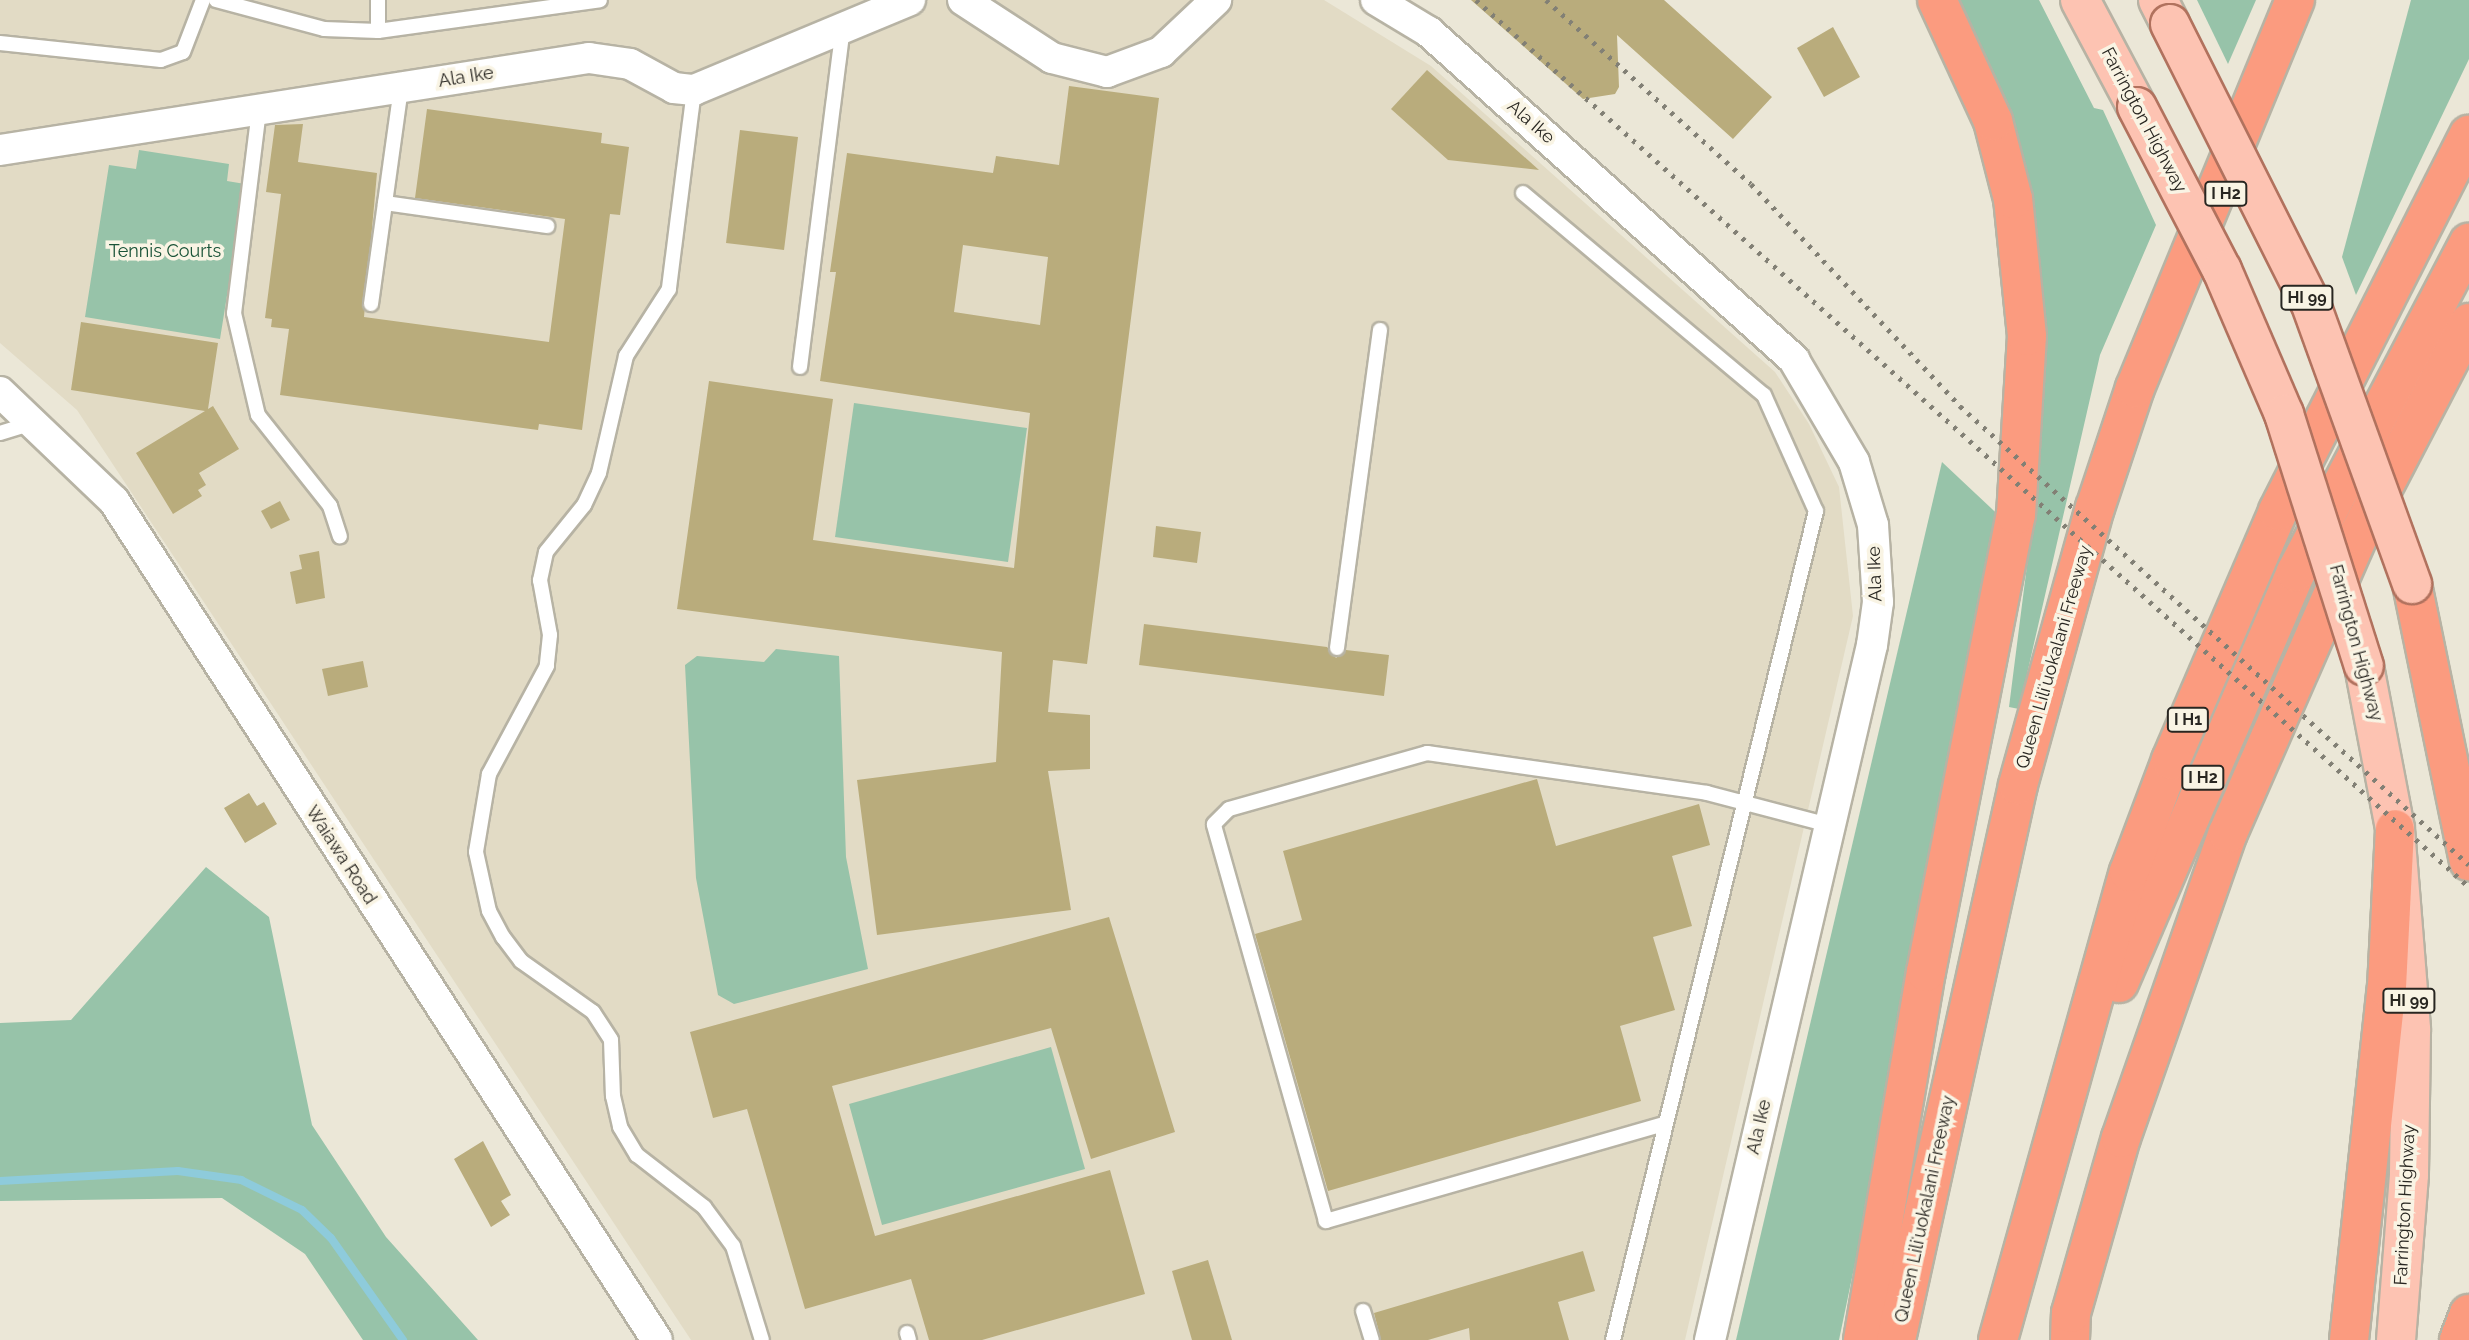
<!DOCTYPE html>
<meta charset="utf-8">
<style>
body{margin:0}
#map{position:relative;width:2469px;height:1340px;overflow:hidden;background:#ebe7d7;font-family:Raleway,sans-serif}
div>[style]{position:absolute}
.built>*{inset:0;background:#e2dbc5}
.green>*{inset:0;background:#97c3a9}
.stream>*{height:8px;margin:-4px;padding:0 4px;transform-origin:4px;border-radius:4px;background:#8ecbdb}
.building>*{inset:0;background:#b9ac7c}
.roads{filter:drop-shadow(2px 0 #b7b3a4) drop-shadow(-2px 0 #b7b3a4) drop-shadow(0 2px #b7b3a4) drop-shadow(0 -2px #b7b3a4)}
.lane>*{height:14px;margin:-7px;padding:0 7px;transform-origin:7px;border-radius:7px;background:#fff}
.street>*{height:30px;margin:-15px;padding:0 15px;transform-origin:15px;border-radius:15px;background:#fff}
.primary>*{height:38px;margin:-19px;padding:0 19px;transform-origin:19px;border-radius:19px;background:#fdc3b2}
.highway>*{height:38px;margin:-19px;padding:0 19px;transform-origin:19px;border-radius:19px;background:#fb9b7f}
.rail>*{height:5px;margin-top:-2.5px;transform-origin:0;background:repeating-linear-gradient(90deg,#828075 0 3.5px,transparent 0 10.5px)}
.bridges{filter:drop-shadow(2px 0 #b1725e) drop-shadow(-2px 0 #b1725e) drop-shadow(0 2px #b1725e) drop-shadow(0 -2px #b1725e)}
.primary-bridge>*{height:38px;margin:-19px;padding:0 19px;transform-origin:19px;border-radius:19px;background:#fdc3b2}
span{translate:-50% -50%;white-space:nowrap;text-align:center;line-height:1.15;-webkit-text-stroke:7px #f9f4e4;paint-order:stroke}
.shield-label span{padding:2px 5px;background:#f9f4e4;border:2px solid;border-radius:5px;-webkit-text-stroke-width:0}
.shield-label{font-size:16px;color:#282621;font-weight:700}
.street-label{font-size:18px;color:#282621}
.park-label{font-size:18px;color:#195337}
</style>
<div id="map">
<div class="built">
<i style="clip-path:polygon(0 0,1324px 0,1431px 66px,1775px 372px,1809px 424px,1839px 487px,1853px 616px,1685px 1340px,691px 1340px,77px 410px,0 343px)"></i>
</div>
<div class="green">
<i style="clip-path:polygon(1952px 0,2039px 0,2094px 108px,2103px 110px,2156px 225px,2100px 355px,2019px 709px,2009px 707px,2032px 526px,2041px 382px)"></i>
<i style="clip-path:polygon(2197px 0,2256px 0,2228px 64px)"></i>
<i style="clip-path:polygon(2411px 0,2469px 0,2469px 59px,2356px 295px,2342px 257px)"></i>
<i style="clip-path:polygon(139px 150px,229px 164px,227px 181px,245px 184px,220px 339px,85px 317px,109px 165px,136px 169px)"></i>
<i style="clip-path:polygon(854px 403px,1027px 428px,1008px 562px,835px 537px)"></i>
<i style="clip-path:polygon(1942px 462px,2009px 525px,1839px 1340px,1736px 1340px)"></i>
<i style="clip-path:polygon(776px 649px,839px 656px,846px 857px,868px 969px,734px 1004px,718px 995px,696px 878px,685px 665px,697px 656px,764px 662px)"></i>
<i style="clip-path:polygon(206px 867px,269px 917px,312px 1125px,386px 1237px,478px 1340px,363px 1340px,305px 1254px,222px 1198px,0 1201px,0 1023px,71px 1020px)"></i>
<i style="clip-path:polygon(1051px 1047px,1085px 1169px,882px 1225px,849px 1104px)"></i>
</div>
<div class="stream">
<i style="left:0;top:1181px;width:178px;rotate:-3.2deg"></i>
<i style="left:178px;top:1171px;width:64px;rotate:8.1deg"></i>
<i style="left:241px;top:1180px;width:68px;rotate:26.2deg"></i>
<i style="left:302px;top:1210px;width:40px;rotate:44deg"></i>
<i style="left:331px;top:1238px;width:125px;rotate:54.8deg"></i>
</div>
<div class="building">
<i style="clip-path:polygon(1471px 0,1664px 0,1772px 97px,1733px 139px,1617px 35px,1619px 87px,1615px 94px,1583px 99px)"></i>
<i style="clip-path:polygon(1833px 27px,1860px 77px,1824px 97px,1797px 48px)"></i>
<i style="clip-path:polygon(1427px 70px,1539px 170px,1448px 160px,1391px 109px)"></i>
<i style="clip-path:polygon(evenodd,1069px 86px,1159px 98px,1087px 664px,1053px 660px,1048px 712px,1090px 715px,1090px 769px,1048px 771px,1071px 910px,877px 935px,857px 780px,996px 762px,1002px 652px,677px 609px,709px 381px,833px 399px,813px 540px,1014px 568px,1030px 413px,820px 381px,836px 272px,830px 272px,847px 153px,993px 173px,996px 156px,1059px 165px,1069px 86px,963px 245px,1048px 257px,1040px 325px,954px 312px,963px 245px)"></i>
<i style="clip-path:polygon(427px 109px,602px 133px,601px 143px,629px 147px,620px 215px,610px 214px,582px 430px,539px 424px,538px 430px,280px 395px,289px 329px,271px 327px,272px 319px,265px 318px,281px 194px,266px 192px,275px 125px,303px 124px,298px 162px,377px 173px,364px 317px,549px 342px,565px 219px,415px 198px)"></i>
<i style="clip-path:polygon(740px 130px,798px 137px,784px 250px,726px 243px)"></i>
<i style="clip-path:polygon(81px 322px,218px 343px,208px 409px,213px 406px,239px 449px,199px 473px,206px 485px,198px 490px,202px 496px,173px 514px,136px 453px,205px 411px,71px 390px)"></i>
<i style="clip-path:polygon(280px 501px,290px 520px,271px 529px,261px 511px)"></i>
<i style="clip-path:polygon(1156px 526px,1201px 532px,1197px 563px,1153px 557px)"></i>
<i style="clip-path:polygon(319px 551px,325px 598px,296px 604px,290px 572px,302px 569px,299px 555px)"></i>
<i style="clip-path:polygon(1144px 624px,1327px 647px,1336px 658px,1346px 650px,1389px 655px,1384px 696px,1139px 665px)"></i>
<i style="clip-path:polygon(363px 661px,368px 687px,328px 696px,322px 669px)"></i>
<i style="clip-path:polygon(1537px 779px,1556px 846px,1699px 804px,1710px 845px,1672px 856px,1692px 926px,1653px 937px,1675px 1010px,1620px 1026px,1641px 1101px,1328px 1191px,1255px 934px,1302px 920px,1283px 851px)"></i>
<i style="clip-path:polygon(249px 793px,257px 806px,264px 802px,277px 824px,245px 843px,224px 808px)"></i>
<i style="clip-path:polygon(1109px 917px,1175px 1132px,1091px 1159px,1051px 1028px,832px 1086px,875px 1236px,1110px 1170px,1145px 1294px,982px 1340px,929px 1340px,911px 1279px,805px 1309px,747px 1109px,713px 1118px,690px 1032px)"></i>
<i style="clip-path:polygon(483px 1141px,511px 1195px,501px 1201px,510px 1215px,491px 1227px,454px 1159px)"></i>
<i style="clip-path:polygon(1583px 1251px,1595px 1291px,1558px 1302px,1569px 1340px,1470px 1340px,1469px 1328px,1428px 1340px,1381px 1340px,1374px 1313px)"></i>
<i style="clip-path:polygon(1208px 1260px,1232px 1340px,1192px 1340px,1172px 1271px)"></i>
</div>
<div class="roads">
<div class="lane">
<i style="left:216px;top:0;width:112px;rotate:15deg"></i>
<i style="left:324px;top:29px;width:54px;rotate:2.1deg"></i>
<i style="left:378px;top:31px;width:224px;rotate:-7.9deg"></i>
<i style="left:378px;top:31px;width:31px;rotate:-90deg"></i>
<i style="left:0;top:43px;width:162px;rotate:6deg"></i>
<i style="left:161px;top:60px;width:23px;rotate:-20deg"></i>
<i style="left:183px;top:52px;width:56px;rotate:-69deg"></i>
<i style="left:694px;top:90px;width:201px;rotate:97.2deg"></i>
<i style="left:669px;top:289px;width:80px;rotate:122.7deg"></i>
<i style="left:626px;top:356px;width:120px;rotate:103deg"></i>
<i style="left:599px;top:473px;width:35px;rotate:115deg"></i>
<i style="left:584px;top:505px;width:60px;rotate:129deg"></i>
<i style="left:546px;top:552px;width:29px;rotate:102deg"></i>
<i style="left:540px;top:580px;width:56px;rotate:79.7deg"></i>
<i style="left:550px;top:635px;width:31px;rotate:96deg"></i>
<i style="left:547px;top:666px;width:123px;rotate:118.2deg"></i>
<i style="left:489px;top:774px;width:79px;rotate:99.5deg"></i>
<i style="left:476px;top:852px;width:60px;rotate:77.6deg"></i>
<i style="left:489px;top:911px;width:30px;rotate:62deg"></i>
<i style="left:503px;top:937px;width:30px;rotate:53deg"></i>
<i style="left:521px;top:961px;width:88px;rotate:35.3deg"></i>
<i style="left:593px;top:1012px;width:33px;rotate:57deg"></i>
<i style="left:611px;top:1040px;width:56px;rotate:88deg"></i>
<i style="left:613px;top:1096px;width:32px;rotate:77deg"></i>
<i style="left:620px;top:1127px;width:33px;rotate:59deg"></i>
<i style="left:637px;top:1155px;width:85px;rotate:37.8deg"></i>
<i style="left:704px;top:1207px;width:49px;rotate:53.4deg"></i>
<i style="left:733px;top:1246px;width:98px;rotate:72.9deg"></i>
<i style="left:259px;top:110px;width:205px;rotate:97deg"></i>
<i style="left:234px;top:313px;width:105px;rotate:76.8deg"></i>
<i style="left:258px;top:415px;width:116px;rotate:51.6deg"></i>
<i style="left:330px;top:506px;width:32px;rotate:72deg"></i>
<i style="left:1523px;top:193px;width:314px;rotate:40deg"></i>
<i style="left:1764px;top:395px;width:127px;rotate:65.9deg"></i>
<i style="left:1816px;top:511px;width:853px;rotate:103.76deg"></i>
<i style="left:385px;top:203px;width:164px;rotate:8.1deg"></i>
<i style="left:371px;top:304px;width:218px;rotate:-82.1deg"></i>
<i style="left:800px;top:367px;width:342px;rotate:-82.8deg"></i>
<i style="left:0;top:433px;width:34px;rotate:-17deg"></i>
<i style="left:1337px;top:648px;width:321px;rotate:-82.3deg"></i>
<i style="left:1664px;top:1124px;width:352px;rotate:164deg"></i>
<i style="left:1326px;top:1221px;width:412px;rotate:-105.8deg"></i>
<i style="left:1214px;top:824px;width:21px;rotate:-45deg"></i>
<i style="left:1229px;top:809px;width:206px;rotate:-15.8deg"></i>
<i style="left:1427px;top:753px;width:283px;rotate:8.1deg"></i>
<i style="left:1707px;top:793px;width:126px;rotate:14.7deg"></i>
<i style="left:1363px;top:1311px;width:30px;rotate:73deg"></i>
<i style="left:907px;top:1333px;width:7px;rotate:74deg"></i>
</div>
<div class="street">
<i style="left:963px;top:0;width:106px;rotate:33.1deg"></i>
<i style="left:1052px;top:58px;width:57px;rotate:14.3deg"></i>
<i style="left:1107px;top:72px;width:58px;rotate:-20.3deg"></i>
<i style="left:1161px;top:52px;width:76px;rotate:-43.4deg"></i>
<i style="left:1376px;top:0;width:62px;rotate:31.1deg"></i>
<i style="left:1429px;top:32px;width:491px;rotate:41.9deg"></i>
<i style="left:1794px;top:360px;width:118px;rotate:59.5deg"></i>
<i style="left:1854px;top:462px;width:66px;rotate:73.2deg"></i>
<i style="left:1873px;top:525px;width:77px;rotate:86.3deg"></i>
<i style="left:1878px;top:602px;width:43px;rotate:97.9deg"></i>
<i style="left:1872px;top:645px;width:714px;rotate:103.12deg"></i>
<i style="left:0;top:150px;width:596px;rotate:-8.88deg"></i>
<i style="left:589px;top:58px;width:41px;rotate:8.3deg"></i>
<i style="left:630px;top:64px;width:50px;rotate:28.6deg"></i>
<i style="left:674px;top:88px;width:20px;rotate:6deg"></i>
<i style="left:694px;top:90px;width:234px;rotate:-22.6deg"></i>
<i style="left:0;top:392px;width:158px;rotate:43.7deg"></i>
<i style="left:114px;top:501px;width:999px;rotate:57.09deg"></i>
</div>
<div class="primary">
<i style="left:2080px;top:0;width:121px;rotate:62deg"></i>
<i style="left:2158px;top:0;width:27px;rotate:63deg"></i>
<i style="left:2364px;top:666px;width:166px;rotate:79.2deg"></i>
<i style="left:2395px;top:829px;width:202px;rotate:85.4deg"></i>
<i style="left:2411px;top:1030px;width:145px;rotate:90.8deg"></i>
<i style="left:2409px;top:1175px;width:166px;rotate:94.5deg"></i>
</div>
<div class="highway">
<i style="left:2412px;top:584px;width:283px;rotate:78.4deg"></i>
<i style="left:2119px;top:983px;width:447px;rotate:-66.7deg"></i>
<i style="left:2296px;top:572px;width:372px;rotate:-62.3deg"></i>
<i style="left:1863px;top:1340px;width:373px;rotate:-80.3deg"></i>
<i style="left:1926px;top:972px;width:466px;rotate:-78.9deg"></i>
<i style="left:2016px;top:515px;width:179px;rotate:-86.5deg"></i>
<i style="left:2027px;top:336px;width:138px;rotate:-95.8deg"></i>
<i style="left:2013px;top:199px;width:81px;rotate:-104.4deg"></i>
<i style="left:1993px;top:121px;width:133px;rotate:-114.8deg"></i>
<i style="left:1896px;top:1340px;width:568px;rotate:-77.6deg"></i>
<i style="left:2018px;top:785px;width:288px;rotate:-74.5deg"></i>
<i style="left:2095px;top:508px;width:126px;rotate:-71.6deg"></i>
<i style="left:2135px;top:388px;width:420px;rotate:-67.6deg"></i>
<i style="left:1998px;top:1340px;width:486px;rotate:-74.4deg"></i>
<i style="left:2129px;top:872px;width:120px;rotate:-69.4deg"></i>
<i style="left:2171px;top:760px;width:271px;rotate:-66.7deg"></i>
<i style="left:2278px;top:511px;width:422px;rotate:-63.1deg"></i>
<i style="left:2070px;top:1340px;width:27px;rotate:-88deg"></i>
<i style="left:2071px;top:1313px;width:182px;rotate:-74.1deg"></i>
<i style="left:2121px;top:1138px;width:323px;rotate:-70.7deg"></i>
<i style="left:2228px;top:833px;width:326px;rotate:-66.3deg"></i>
<i style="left:2359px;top:534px;width:238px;rotate:-62.5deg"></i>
<i style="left:2349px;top:1340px;width:355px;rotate:-83.9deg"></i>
<i style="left:2387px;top:987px;width:158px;rotate:-87.1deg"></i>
<i style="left:2459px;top:1340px;width:28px;rotate:-69deg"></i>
</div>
</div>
<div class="rail">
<i style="left:1476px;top:0;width:1331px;rotate:41.77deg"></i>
<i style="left:1546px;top:0;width:275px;rotate:41.9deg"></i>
<i style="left:1751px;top:184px;width:305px;rotate:46.7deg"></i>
<i style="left:1960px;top:406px;width:685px;rotate:42.04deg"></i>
</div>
<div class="bridges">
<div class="primary-bridge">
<i style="left:2170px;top:24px;width:311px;rotate:63.3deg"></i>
<i style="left:2310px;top:302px;width:300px;rotate:70.1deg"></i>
<i style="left:2137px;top:107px;width:184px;rotate:62.5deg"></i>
<i style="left:2222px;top:270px;width:157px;rotate:66.7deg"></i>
<i style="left:2284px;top:414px;width:264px;rotate:72.4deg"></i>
</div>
</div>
<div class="shield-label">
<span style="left:2226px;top:194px">I H2</span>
<span style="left:2307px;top:298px">HI 99</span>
<span style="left:2188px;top:720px">I H1</span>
<span style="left:2203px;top:778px">I H2</span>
<span style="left:2409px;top:1001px">HI 99</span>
</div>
<div class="street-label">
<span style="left:466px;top:77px;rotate:-9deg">Ala Ike</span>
<span style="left:2144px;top:120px;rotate:62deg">Farrington Highway</span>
<span style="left:1531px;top:122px;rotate:41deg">Ala Ike</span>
<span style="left:1875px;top:574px;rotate:-92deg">Ala Ike</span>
<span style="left:2356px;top:643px;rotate:75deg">Farrington Highway</span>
<span style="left:2054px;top:657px;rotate:-74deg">Queen Liliʻuokalani Freeway</span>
<span style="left:341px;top:855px;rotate:57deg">Waiawa Road</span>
<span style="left:1759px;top:1127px;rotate:-77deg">Ala Ike</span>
<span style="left:2405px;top:1205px;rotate:-87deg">Farrington Highway</span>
<span style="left:1925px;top:1209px;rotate:-78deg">Queen Liliʻuokalani Freeway</span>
</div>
<div class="park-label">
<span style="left:165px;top:251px">Tennis Courts</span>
</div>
</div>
